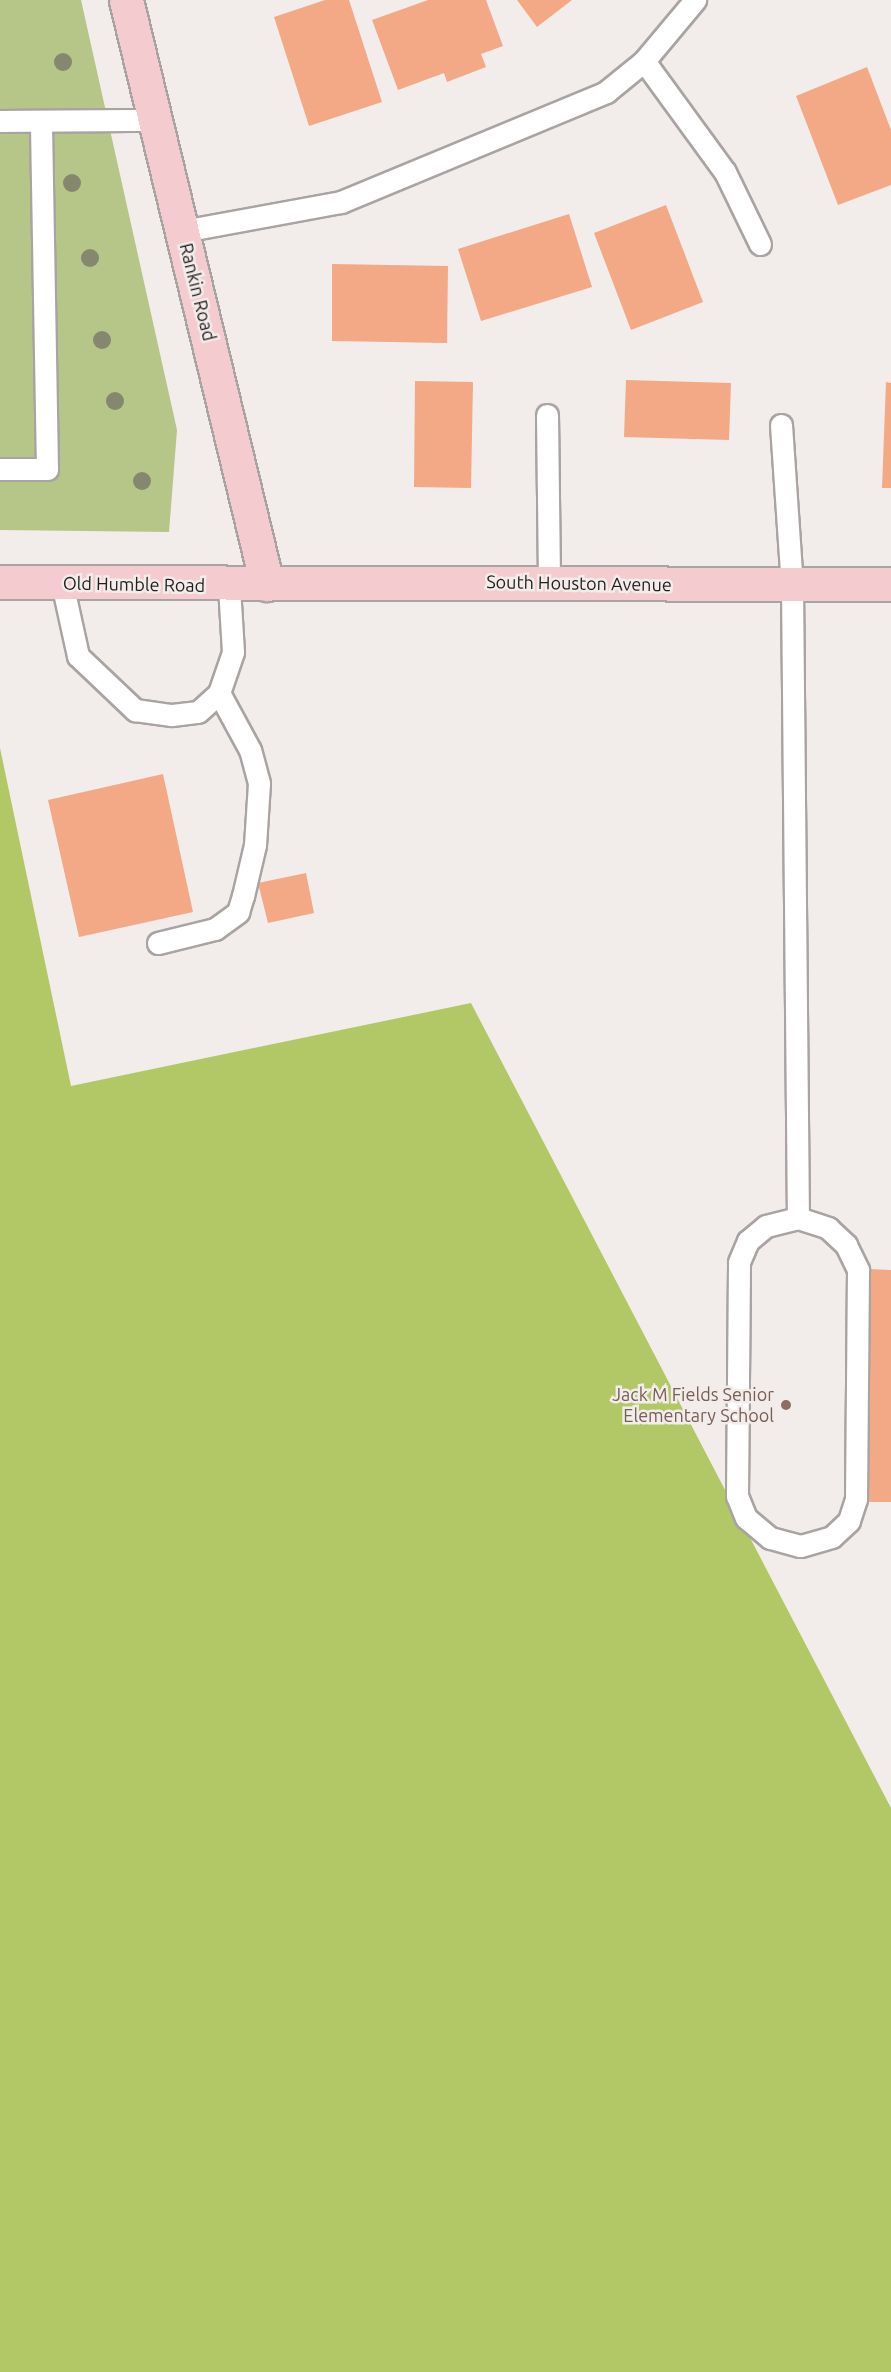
<!DOCTYPE html>
<style>
body{margin:0}
#map{position:relative;width:891px;height:2372px;overflow:hidden;background:#f2ecea;font-family:Ubuntu,sans-serif}
div>[style]{position:absolute}
.green>*{inset:0;background:#b6c588}
.forest>*{inset:0;background:#b2c766}
.building>*{inset:0;background:#f3a986}
.roads{filter:drop-shadow(2px 0 #a9a4a1) drop-shadow(-2px 0 #a9a4a1) drop-shadow(0 2px #a9a4a1) drop-shadow(0 -2px #a9a4a1)}
.lane>*{height:21px;margin:-10.5px;padding:0 10.5px;transform-origin:10.5px;border-radius:10.5px;background:#fff}
.secondary>*{height:33px;margin:-16.5px;padding:0 16.5px;transform-origin:16.5px;border-radius:16.5px;background:#f4cbce}
.trees>*{width:18px;height:18px;margin:-9px;border-radius:50%;background:#85876f}
.dots>*{width:16px;height:16px;translate:-50% -50%;box-sizing:border-box;border:3px solid #f2ecea;border-radius:50%}
span{translate:-50% -50%;white-space:nowrap;text-align:center;line-height:1.15;-webkit-text-stroke:5px #f2ecea;paint-order:stroke}
.street-label{font-size:18px;color:#211f1e}
.education-label{font-size:18px;color:#785e54}
.right{translate:-100% -50%;text-align:right}
</style>
<div id="map">
<div class="green">
<i style="clip-path:polygon(0 0,81px 0,177px 430px,169px 532px,0 530px)"></i>
</div>
<div class="forest">
<i style="clip-path:polygon(0 748px,71px 1086px,471px 1003px,891px 1808px,891px 2372px,0 2372px)"></i>
</div>
<div class="building">
<i style="clip-path:polygon(325px 0,349px 0,382px 102px,309px 126px,274px 17px)"></i>
<i style="clip-path:polygon(428px 0,486px 0,503px 46px,481px 54px,486px 67px,447px 82px,444px 73px,398px 90px,372px 20px)"></i>
<i style="clip-path:polygon(517px 0,572px 0,537px 27px)"></i>
<i style="clip-path:polygon(867px 67px,891px 130px,891px 185px,838px 205px,796px 96px)"></i>
<i style="clip-path:polygon(666px 205px,703px 302px,631px 330px,594px 233px)"></i>
<i style="clip-path:polygon(569px 214px,592px 287px,481px 321px,458px 249px)"></i>
<i style="clip-path:polygon(332px 264px,448px 266px,447px 343px,332px 341px)"></i>
<i style="clip-path:polygon(626px 380px,731px 383px,729px 440px,624px 437px)"></i>
<i style="clip-path:polygon(415px 381px,473px 382px,471px 488px,414px 487px)"></i>
<i style="clip-path:polygon(886px 382px,891px 383px,891px 488px,882px 488px)"></i>
<i style="clip-path:polygon(163px 774px,193px 912px,79px 937px,48px 800px)"></i>
<i style="clip-path:polygon(306px 873px,314px 913px,268px 923px,258px 883px)"></i>
<i style="clip-path:polygon(869px 1269px,891px 1270px,891px 1502px,867px 1502px)"></i>
</div>
<div class="roads">
<div class="lane">
<i style="left:644px;top:61px;width:137px;rotate:53.9deg"></i>
<i style="left:725px;top:172px;width:80px;rotate:64.1deg"></i>
<i style="left:0;top:121px;width:154px;rotate:-0.4deg"></i>
<i style="left:183px;top:231px;width:161px;rotate:-10.4deg"></i>
<i style="left:341px;top:202px;width:287px;rotate:-22.5deg"></i>
<i style="left:606px;top:92px;width:49px;rotate:-39.2deg"></i>
<i style="left:644px;top:61px;width:80px;rotate:-50.1deg"></i>
<i style="left:547px;top:415px;width:168px;rotate:89.3deg"></i>
<i style="left:781px;top:425px;width:160px;rotate:86.1deg"></i>
<i style="left:792px;top:585px;width:633px;rotate:89.46deg"></i>
<i style="left:798px;top:1218px;width:32px;rotate:18deg"></i>
<i style="left:828px;top:1228px;width:25px;rotate:43deg"></i>
<i style="left:846px;top:1245px;width:28px;rotate:64deg"></i>
<i style="left:858px;top:1270px;width:229px;rotate:90.5deg"></i>
<i style="left:856px;top:1499px;width:23px;rotate:108deg"></i>
<i style="left:849px;top:1521px;width:23px;rotate:137deg"></i>
<i style="left:832px;top:1537px;width:33px;rotate:164deg"></i>
<i style="left:800px;top:1546px;width:31px;rotate:-165deg"></i>
<i style="left:770px;top:1538px;width:31px;rotate:-140deg"></i>
<i style="left:746px;top:1518px;width:24px;rotate:-112deg"></i>
<i style="left:737px;top:1496px;width:234px;rotate:-89.5deg"></i>
<i style="left:739px;top:1262px;width:23px;rotate:-67deg"></i>
<i style="left:748px;top:1241px;width:23px;rotate:-40deg"></i>
<i style="left:766px;top:1226px;width:33px;rotate:-14deg"></i>
<i style="left:0;top:469px;width:47px"></i>
<i style="left:47px;top:469px;width:348px;rotate:-91deg"></i>
<i style="left:62px;top:583px;width:75px;rotate:77.6deg"></i>
<i style="left:78px;top:656px;width:79px;rotate:43.5deg"></i>
<i style="left:135px;top:710px;width:37px;rotate:8deg"></i>
<i style="left:172px;top:715px;width:26px;rotate:-7deg"></i>
<i style="left:198px;top:712px;width:28px;rotate:-42deg"></i>
<i style="left:219px;top:693px;width:43px;rotate:-71.1deg"></i>
<i style="left:233px;top:652px;width:66px;rotate:-93.5deg"></i>
<i style="left:158px;top:943px;width:59px;rotate:-13.8deg"></i>
<i style="left:215px;top:929px;width:29px;rotate:-36deg"></i>
<i style="left:238px;top:912px;width:17px;rotate:-73deg"></i>
<i style="left:243px;top:896px;width:52px;rotate:-76.8deg"></i>
<i style="left:255px;top:845px;width:62px;rotate:-86.3deg"></i>
<i style="left:259px;top:783px;width:34px;rotate:-105deg"></i>
<i style="left:250px;top:750px;width:65px;rotate:-118.5deg"></i>
</div>
<div class="secondary">
<i style="left:126px;top:0;width:601px;rotate:76.43deg"></i>
<i style="left:0;top:582px;width:891px;rotate:0.13deg"></i>
</div>
</div>
<div class="trees">
<i style="left:63px;top:62px"></i>
<i style="left:72px;top:183px"></i>
<i style="left:90px;top:258px"></i>
<i style="left:102px;top:340px"></i>
<i style="left:115px;top:401px"></i>
<i style="left:142px;top:481px"></i>
</div>
<div class="dots">
<i style="left:786px;top:1405px;background:#8d6e63"></i>
</div>
<div class="street-label">
<span style="left:198px;top:292px;rotate:76deg">Rankin Road</span>
<span style="left:579px;top:583px;rotate:1deg">South Houston Avenue</span>
<span style="left:134px;top:584px;rotate:1deg">Old Humble Road</span>
</div>
<div class="education-label">
<span class="right" style="left:774px;top:1405px">Jack M Fields Senior<br>Elementary School</span>
</div>
</div>
